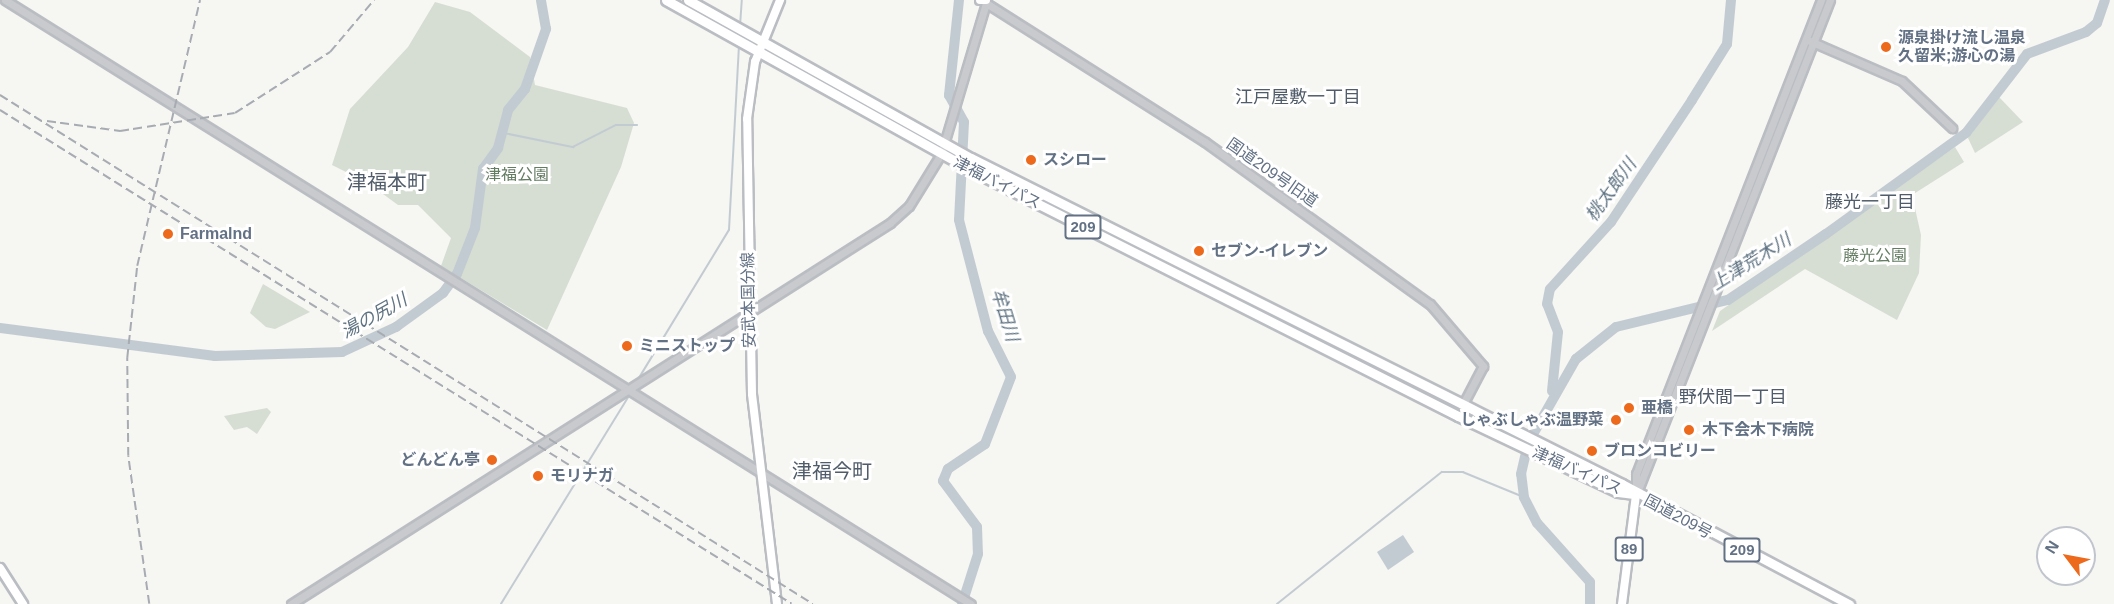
<!DOCTYPE html>
<meta charset="utf-8">
<style>
body{margin:0}
#map{position:relative;width:2114px;height:604px;overflow:hidden;background:#f6f6f2;font-family:Arial,"Noto Sans JP",sans-serif}
div>[style]{position:absolute}
.green>*{inset:0;background:#d6ded3}
.water>*{inset:0;background:#c3cbd2}
.stream>*{height:1.5px;margin:-0.75px;padding:0 0.75px;transform-origin:0.75px;border-radius:0.75px;background:#c3cbd2}
.river>*{height:10px;margin:-5px;padding:0 5px;transform-origin:5px;border-radius:5px;background:#c3cbd2}
.roads{filter:drop-shadow(2px 0 #babdc2) drop-shadow(-2px 0 #babdc2) drop-shadow(0 2px #babdc2) drop-shadow(0 -2px #babdc2)}
.tertiary>*{height:7px;margin:-3.5px;padding:0 3.5px;transform-origin:3.5px;border-radius:3.5px;background:#c8cace}
.secondary>*{height:8px;margin:-4px;padding:0 4px;transform-origin:4px;border-radius:4px;background:#fff}
.primary>*{height:8px;margin:-4px;padding:0 4px;transform-origin:4px;border-radius:4px;background:#fff}
.trunk>*{height:9px;margin:-4.5px;padding:0 4.5px;transform-origin:4.5px;border-radius:4.5px;background:#fff}
.rail>*{height:1.5px;margin-top:-0.75px;transform-origin:0;background:repeating-linear-gradient(90deg,#a7abb2 0 9px,transparent 0 13.5px)}
.dots>*{width:16px;height:16px;translate:-50% -50%;box-sizing:border-box;border:3px solid #fff;border-radius:50%}
span{translate:-50% -50%;white-space:nowrap;text-align:center;line-height:1.15;-webkit-text-stroke:6px #fff;paint-order:stroke}
.shield-label span{padding:2px 4px;background:#fff;border:2px solid;border-radius:4px;-webkit-text-stroke-width:0}
.shield-label{font-size:15px;color:#637185;font-weight:700}
.poi-label{font-size:16px;color:#637185;font-weight:700}
.left{translate:0 -50%;text-align:left}
.right{translate:-100% -50%;text-align:right}
.street-label{font-size:16px;color:#637185}
.park-label{font-size:16px;color:#647c62}
.neighbourhood-label{font-size:18px;color:#515c6a}
.water-label{font-size:18px;color:#5f7382;font-style:italic}
.quarter-label{font-size:20px;color:#515c6a}
.north{position:absolute;left:2036px;top:526px;width:60px;height:60px;box-sizing:border-box;background:#fff;border:2px solid #c1c6ce;border-radius:50%;rotate:302deg;font-size:16px;font-weight:700;line-height:24px;text-align:center;color:#637185}
.north::after{content:'';display:block;margin:auto;width:21px;height:27px;background:#ed691b;clip-path:polygon(50% 0,100% 100%,50% 72%,0 100%)}
</style>
<div id="map">
<div class="green">
<i style="clip-path:polygon(435px 2px,470px 12px,530px 57px,535px 85px,627px 108px,634px 123px,621px 167px,547px 330px,441px 266px,451px 238px,418px 205px,398px 205px,368px 183px,352px 191px,348px 173px,332px 165px,350px 109px,408px 47px)"></i>
<i style="clip-path:polygon(1999px 97px,2023px 122px,1975px 153px,1968px 138px)"></i>
<i style="clip-path:polygon(1955px 147px,1964px 162px,1912px 195px,1921px 235px,1919px 273px,1897px 320px,1805px 269px,1712px 331px,1720px 311px)"></i>
<i style="clip-path:polygon(263px 284px,310px 312px,275px 329px,266px 327px,250px 313px)"></i>
<i style="clip-path:polygon(267px 408px,271px 412px,257px 434px,247px 427px,234px 430px,224px 416px)"></i>
</div>
<div class="water">
<i style="clip-path:polygon(1403px 535px,1414px 552px,1388px 570px,1377px 552px)"></i>
</div>
<div class="stream">
<i style="left:740px;top:26px;width:26px;rotate:-86deg"></i>
<i style="left:499px;top:132px;width:76px;rotate:11.5deg"></i>
<i style="left:573px;top:147px;width:48px;rotate:-27.1deg"></i>
<i style="left:616px;top:125px;width:21px"></i>
<i style="left:639px;top:378px;width:173px;rotate:-58.7deg"></i>
<i style="left:729px;top:230px;width:184px;rotate:-86.9deg"></i>
<i style="left:501px;top:604px;width:248px;rotate:-58.4deg"></i>
<i style="left:1277px;top:604px;width:211px;rotate:-38.7deg"></i>
<i style="left:1442px;top:472px;width:21px"></i>
<i style="left:1463px;top:472px;width:66px;rotate:22.3deg"></i>
</div>
<div class="river">
<i style="left:959px;top:0;width:96px;rotate:96deg"></i>
<i style="left:949px;top:95px;width:31px;rotate:61deg"></i>
<i style="left:964px;top:122px;width:98px;rotate:92.9deg"></i>
<i style="left:959px;top:220px;width:115px;rotate:75.4deg"></i>
<i style="left:988px;top:331px;width:51px;rotate:63.4deg"></i>
<i style="left:1011px;top:377px;width:72px;rotate:111.2deg"></i>
<i style="left:985px;top:444px;width:45px;rotate:146deg"></i>
<i style="left:948px;top:469px;width:13px;rotate:113deg"></i>
<i style="left:943px;top:481px;width:57px;rotate:53.5deg"></i>
<i style="left:977px;top:527px;width:27px;rotate:88deg"></i>
<i style="left:978px;top:554px;width:52px;rotate:107.7deg"></i>
<i style="left:0;top:328px;width:217px;rotate:7.4deg"></i>
<i style="left:215px;top:356px;width:127px;rotate:-1.8deg"></i>
<i style="left:342px;top:352px;width:60px;rotate:-24.8deg"></i>
<i style="left:396px;top:327px;width:58px;rotate:-35.9deg"></i>
<i style="left:443px;top:293px;width:24px;rotate:-54deg"></i>
<i style="left:457px;top:274px;width:49px;rotate:-68.6deg"></i>
<i style="left:475px;top:228px;width:60px;rotate:-82.3deg"></i>
<i style="left:483px;top:169px;width:26px;rotate:-54deg"></i>
<i style="left:498px;top:148px;width:39px;rotate:-75deg"></i>
<i style="left:508px;top:110px;width:27px;rotate:-51deg"></i>
<i style="left:525px;top:89px;width:64px;rotate:-70.7deg"></i>
<i style="left:546px;top:29px;width:29px;rotate:-100deg"></i>
<i style="left:1552px;top:391px;width:59px;rotate:-84.2deg"></i>
<i style="left:1558px;top:332px;width:30px;rotate:-111deg"></i>
<i style="left:1547px;top:304px;width:15px;rotate:-79deg"></i>
<i style="left:1550px;top:289px;width:91px;rotate:-47.7deg"></i>
<i style="left:1611px;top:222px;width:146px;rotate:-56.4deg"></i>
<i style="left:1692px;top:100px;width:66px;rotate:-58deg"></i>
<i style="left:1727px;top:44px;width:44px;rotate:-84.8deg"></i>
<i style="left:1590px;top:604px;width:22px;rotate:-90deg"></i>
<i style="left:1590px;top:582px;width:79px;rotate:-131.9deg"></i>
<i style="left:1537px;top:523px;width:29px;rotate:-117deg"></i>
<i style="left:1524px;top:497px;width:23px;rotate:-97deg"></i>
<i style="left:1521px;top:474px;width:32px;rotate:-77deg"></i>
<i style="left:1528px;top:443px;width:97px;rotate:-60.3deg"></i>
<i style="left:1576px;top:359px;width:51px;rotate:-38.7deg"></i>
<i style="left:1616px;top:327px;width:115px;rotate:-13.6deg"></i>
<i style="left:1728px;top:300px;width:118px;rotate:-34deg"></i>
<i style="left:1826px;top:234px;width:173px;rotate:-35.8deg"></i>
<i style="left:1966px;top:133px;width:100px;rotate:-52.3deg"></i>
<i style="left:2027px;top:54px;width:63px;rotate:-20.4deg"></i>
<i style="left:2086px;top:32px;width:14px;rotate:-39deg"></i>
<i style="left:2097px;top:23px;width:24px;rotate:-71deg"></i>
</div>
<div class="roads">
<div class="tertiary">
<i style="left:5px;top:0;width:1139px;rotate:32.02deg"></i>
<i style="left:1810px;top:41px;width:100px;rotate:23.5deg"></i>
<i style="left:1902px;top:81px;width:69px;rotate:43.2deg"></i>
<i style="left:1636px;top:490px;width:16px;rotate:-90deg"></i>
<i style="left:1636px;top:474px;width:509px;rotate:-68.68deg"></i>
<i style="left:1636px;top:495px;width:532px;rotate:-68.6deg"></i>
<i style="left:291px;top:604px;width:710px;rotate:-32.46deg"></i>
<i style="left:890px;top:223px;width:25px;rotate:-42deg"></i>
<i style="left:909px;top:206px;width:61px;rotate:-58.4deg"></i>
<i style="left:941px;top:154px;width:158px;rotate:-73.4deg"></i>
<i style="left:986px;top:3px;width:259px;rotate:32.4deg"></i>
<i style="left:1205px;top:142px;width:277px;rotate:35.8deg"></i>
<i style="left:1430px;top:304px;width:82px;rotate:49.5deg"></i>
<i style="left:1483px;top:366px;width:45px;rotate:117.7deg"></i>
</div>
<div class="secondary">
<i style="left:980px;top:0;width:6px"></i>
<i style="left:777px;top:604px;width:211px;rotate:-96.8deg"></i>
<i style="left:752px;top:394px;width:275px;rotate:-91deg"></i>
<i style="left:747px;top:119px;width:58px;rotate:-82deg"></i>
<i style="left:755px;top:62px;width:67px;rotate:-68deg"></i>
</div>
<div class="primary">
<i style="left:0;top:568px;width:43px;rotate:57.4deg"></i>
<i style="left:1622px;top:604px;width:110px;rotate:-82.7deg"></i>
</div>
<div class="trunk">
<i style="left:666px;top:0;width:356px;rotate:29.1deg"></i>
<i style="left:977px;top:173px;width:539px;rotate:26.8deg"></i>
<i style="left:1458px;top:416px;width:177px;rotate:25.4deg"></i>
<i style="left:1618px;top:492px;width:16px;rotate:7deg"></i>
<i style="left:688px;top:0;width:324px;rotate:29.2deg"></i>
<i style="left:971px;top:158px;width:728px;rotate:26.6deg"></i>
<i style="left:1622px;top:484px;width:257px;rotate:27.9deg"></i>
</div>
</div>
<div class="rail">
<i style="left:0;top:95px;width:959px;rotate:32.05deg"></i>
<i style="left:0;top:110px;width:933px;rotate:31.95deg"></i>
<i style="left:47px;top:121px;width:74px;rotate:7.8deg"></i>
<i style="left:120px;top:131px;width:116px;rotate:-8.9deg"></i>
<i style="left:235px;top:113px;width:113px;rotate:-32.7deg"></i>
<i style="left:330px;top:52px;width:68px;rotate:-49.8deg"></i>
<i style="left:149px;top:604px;width:149px;rotate:-98.1deg"></i>
<i style="left:128px;top:456px;width:98px;rotate:-90.6deg"></i>
<i style="left:127px;top:358px;width:93px;rotate:-83.8deg"></i>
<i style="left:137px;top:266px;width:273px;rotate:-76.7deg"></i>
</div>
<div class="dots">
<i style="left:1886px;top:47px;background:#ed691b"></i>
<i style="left:1031px;top:160px;background:#ed691b"></i>
<i style="left:168px;top:234px;background:#ed691b"></i>
<i style="left:1199px;top:251px;background:#ed691b"></i>
<i style="left:627px;top:346px;background:#ed691b"></i>
<i style="left:1629px;top:408px;background:#ed691b"></i>
<i style="left:1616px;top:420px;background:#ed691b"></i>
<i style="left:1689px;top:430px;background:#ed691b"></i>
<i style="left:1592px;top:451px;background:#ed691b"></i>
<i style="left:492px;top:460px;background:#ed691b"></i>
<i style="left:538px;top:476px;background:#ed691b"></i>
</div>
<div class="shield-label">
<span style="left:1083px;top:227px">209</span>
<span style="left:1629px;top:549px">89</span>
<span style="left:1742px;top:550px">209</span>
</div>
<div class="poi-label">
<span class="left" style="left:1898px;top:47px">源泉掛け流し温泉<br>久留米;游心の湯</span>
<span class="left" style="left:1043px;top:160px">スシロー</span>
<span class="left" style="left:180px;top:234px">Farmalnd</span>
<span class="left" style="left:1211px;top:251px">セブン-イレブン</span>
<span class="left" style="left:639px;top:346px">ミニストップ</span>
<span class="left" style="left:1641px;top:408px">亜橋</span>
<span class="right" style="left:1604px;top:420px">しゃぶしゃぶ温野菜</span>
<span class="left" style="left:1702px;top:430px">木下会木下病院</span>
<span class="left" style="left:1604px;top:451px">ブロンコビリー</span>
<span class="right" style="left:480px;top:460px">どんどん亭</span>
<span class="left" style="left:550px;top:476px">モリナガ</span>
</div>
<div class="street-label">
<span style="left:1272px;top:173px;rotate:35deg">国道209号旧道</span>
<span style="left:997px;top:183px;rotate:27deg">津福バイパス</span>
<span style="left:749px;top:300px;rotate:-91deg">安武本国分線</span>
<span style="left:1577px;top:471px;rotate:24deg">津福バイパス</span>
<span style="left:1678px;top:517px;rotate:28deg">国道209号</span>
</div>
<div class="park-label">
<span style="left:517px;top:175px">津福公園</span>
<span style="left:1875px;top:256px">藤光公園</span>
</div>
<div class="neighbourhood-label">
<span style="left:1298px;top:97px">江戸屋敷一丁目</span>
<span style="left:1870px;top:202px">藤光一丁目</span>
<span style="left:1733px;top:397px">野伏間一丁目</span>
</div>
<div class="water-label">
<span style="left:1611px;top:190px;rotate:-54deg">桃太郎川</span>
<span style="left:1751px;top:262px;rotate:-32deg">上津荒木川</span>
<span style="left:1005px;top:315px;rotate:73deg">牟田川</span>
<span style="left:374px;top:316px;rotate:-29deg">湯の尻川</span>
</div>
<div class="quarter-label">
<span style="left:387px;top:182px">津福本町</span>
<span style="left:832px;top:471px">津福今町</span>
</div>
<div class="north">N</div>
</div>
